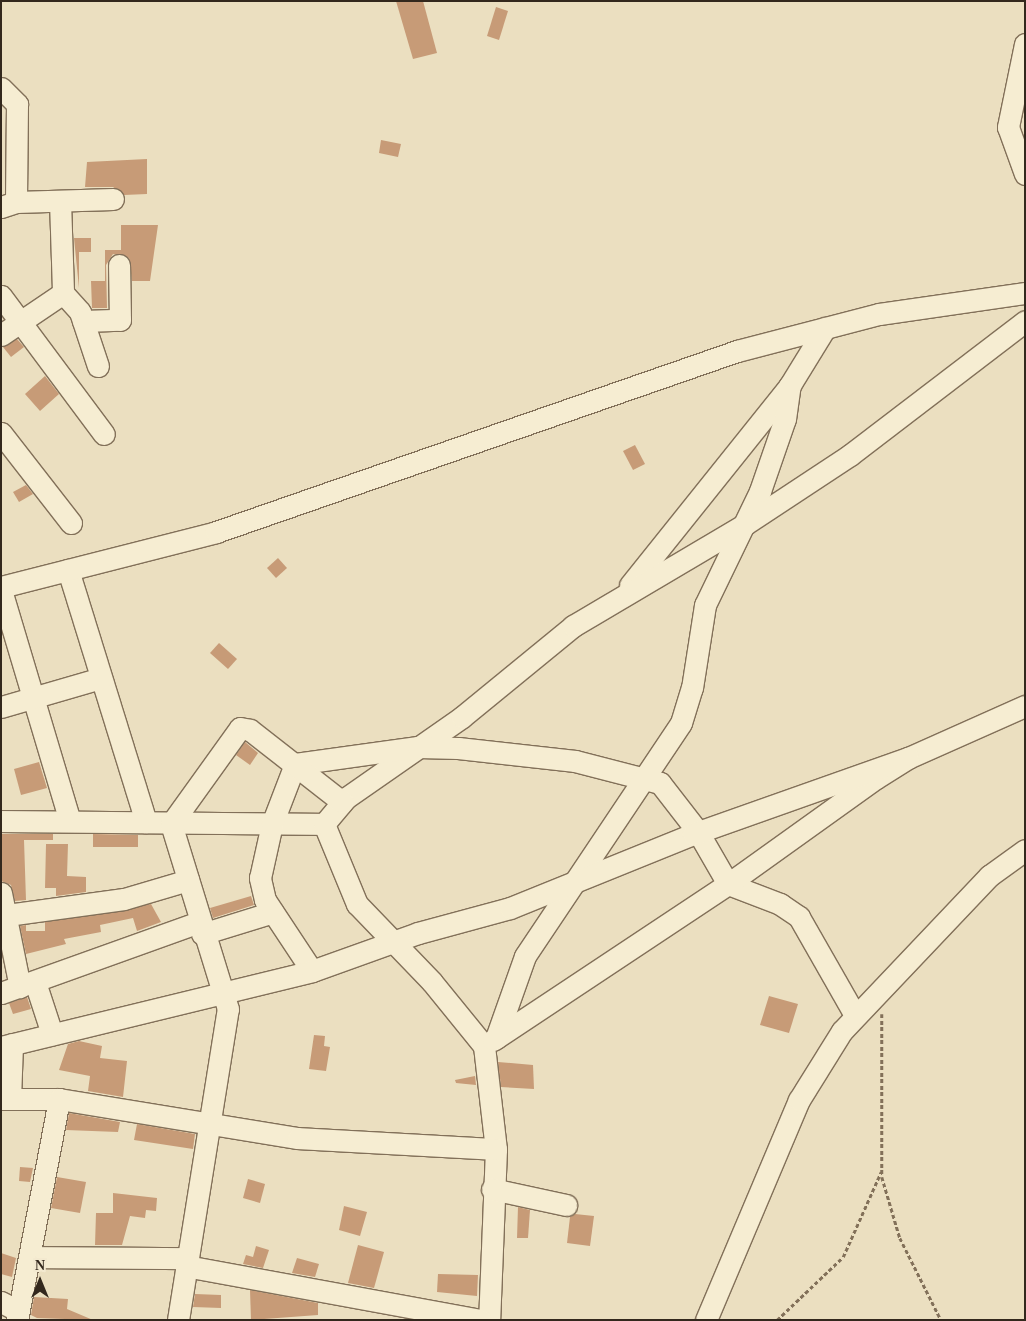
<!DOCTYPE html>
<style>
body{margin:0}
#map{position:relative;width:1026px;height:1321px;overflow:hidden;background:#ebdfc0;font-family:"Times New Roman",serif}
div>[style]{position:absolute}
.building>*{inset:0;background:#c79b77}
.path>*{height:2.5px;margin-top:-1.25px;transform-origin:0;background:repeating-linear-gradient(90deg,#827059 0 4px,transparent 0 6.5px)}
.roads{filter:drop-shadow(1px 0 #827059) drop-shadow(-1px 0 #827059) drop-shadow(0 1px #827059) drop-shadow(0 -1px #827059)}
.minor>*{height:21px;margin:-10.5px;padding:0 10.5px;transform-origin:10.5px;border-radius:10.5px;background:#f6edd2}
span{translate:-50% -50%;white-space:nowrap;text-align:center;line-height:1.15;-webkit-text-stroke:5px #f3e9cf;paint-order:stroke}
.frame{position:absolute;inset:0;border:2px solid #33281d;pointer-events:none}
.north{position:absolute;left:15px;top:1256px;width:50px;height:50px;-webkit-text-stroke:4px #f3e9cf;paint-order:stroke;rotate:0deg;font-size:14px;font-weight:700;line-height:20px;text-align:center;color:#33281d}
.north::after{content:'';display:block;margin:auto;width:18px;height:22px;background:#33281d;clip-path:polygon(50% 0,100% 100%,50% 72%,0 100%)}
</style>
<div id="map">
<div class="building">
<i style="clip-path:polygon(396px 1px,423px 1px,437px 53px,413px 59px)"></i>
<i style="clip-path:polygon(496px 7px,508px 11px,499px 40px,487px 36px)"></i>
<i style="clip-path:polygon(381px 140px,401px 144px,398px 157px,379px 153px)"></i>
<i style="clip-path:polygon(147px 159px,147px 194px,124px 195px,113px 187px,85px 187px,87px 162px)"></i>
<i style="clip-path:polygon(121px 225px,158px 225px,150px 281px,132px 281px,129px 258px,113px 254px,106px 265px,107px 308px,92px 308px,91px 281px,105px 281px,105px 250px,121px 250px)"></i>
<i style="clip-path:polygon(74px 238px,91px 238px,91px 252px,79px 252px,79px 288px)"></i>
<i style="clip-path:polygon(17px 339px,24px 347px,11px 357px,3px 347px)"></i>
<i style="clip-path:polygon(45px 376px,59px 394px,40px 411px,25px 394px)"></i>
<i style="clip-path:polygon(635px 445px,645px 464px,633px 470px,623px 451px)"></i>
<i style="clip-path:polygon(26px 485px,33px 494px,19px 502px,13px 492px)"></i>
<i style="clip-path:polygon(278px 558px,287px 568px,276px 578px,267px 568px)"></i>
<i style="clip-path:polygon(219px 643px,237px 659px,228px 669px,210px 653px)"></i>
<i style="clip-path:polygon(245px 742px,258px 753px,250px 765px,236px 755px)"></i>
<i style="clip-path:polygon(39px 762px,47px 788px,21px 795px,14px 769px)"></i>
<i style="clip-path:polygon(1px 834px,53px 834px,53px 840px,24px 840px,26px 900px,15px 901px,11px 885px,1px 881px)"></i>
<i style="clip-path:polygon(93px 834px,138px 835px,138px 847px,93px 847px)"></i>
<i style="clip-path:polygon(46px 844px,68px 844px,67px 876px,86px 877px,86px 892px,56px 896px,56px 888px,45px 888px)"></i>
<i style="clip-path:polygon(251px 896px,254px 905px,213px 918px,210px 908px)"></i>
<i style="clip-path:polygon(151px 904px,161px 922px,137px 931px,133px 918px,100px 925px,101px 932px,64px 939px,66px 944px,26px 954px,20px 926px,26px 925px,26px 931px,45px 931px,45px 922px)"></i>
<i style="clip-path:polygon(769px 996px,798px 1004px,789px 1033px,760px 1025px)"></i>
<i style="clip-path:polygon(27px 997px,31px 1009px,13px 1014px,9px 1003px)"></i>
<i style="clip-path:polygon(314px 1035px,325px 1036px,324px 1046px,330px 1047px,326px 1071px,309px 1069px)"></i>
<i style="clip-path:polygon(79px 1041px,102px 1046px,100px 1058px,127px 1061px,123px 1097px,88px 1091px,90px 1076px,59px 1070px,68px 1044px)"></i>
<i style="clip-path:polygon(498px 1062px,533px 1065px,534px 1089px,501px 1087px)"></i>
<i style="clip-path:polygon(475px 1076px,476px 1085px,456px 1083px,455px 1080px)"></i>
<i style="clip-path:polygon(69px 1113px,120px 1122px,118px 1132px,66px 1130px)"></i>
<i style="clip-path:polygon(137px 1124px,195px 1134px,193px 1149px,134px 1140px)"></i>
<i style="clip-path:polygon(20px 1167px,33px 1168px,30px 1182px,19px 1181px)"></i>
<i style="clip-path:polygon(57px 1177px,86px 1182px,80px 1213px,51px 1208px)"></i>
<i style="clip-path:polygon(248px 1179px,265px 1184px,260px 1203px,243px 1198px)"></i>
<i style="clip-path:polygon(113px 1193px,157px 1198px,156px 1211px,146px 1210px,145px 1218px,130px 1216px,122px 1245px,95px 1245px,96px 1213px,113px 1213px)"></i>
<i style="clip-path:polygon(344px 1206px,367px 1212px,360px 1236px,339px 1230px)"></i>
<i style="clip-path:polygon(518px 1207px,530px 1210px,528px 1238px,517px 1238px)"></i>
<i style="clip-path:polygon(575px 1214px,594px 1216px,590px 1246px,567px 1243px,570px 1217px)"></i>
<i style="clip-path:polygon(358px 1245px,384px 1252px,374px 1288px,348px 1283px)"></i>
<i style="clip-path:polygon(256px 1246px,269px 1250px,263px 1268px,243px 1264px,246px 1255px,253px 1257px)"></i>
<i style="clip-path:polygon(1px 1253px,16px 1258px,12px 1277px,1px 1274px)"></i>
<i style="clip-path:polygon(297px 1258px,319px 1264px,315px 1277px,292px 1273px)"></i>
<i style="clip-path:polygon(438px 1274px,478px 1275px,477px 1296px,437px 1292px)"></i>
<i style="clip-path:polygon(250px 1290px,318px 1303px,318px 1315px,251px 1320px)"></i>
<i style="clip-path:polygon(195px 1294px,221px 1295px,221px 1308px,193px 1307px)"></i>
<i style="clip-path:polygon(34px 1297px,68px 1299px,67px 1309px,93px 1320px,37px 1318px,31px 1315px)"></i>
</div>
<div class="path">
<i style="left:882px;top:1014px;width:163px;rotate:90deg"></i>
<i style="left:882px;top:1177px;width:64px;rotate:73.6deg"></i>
<i style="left:900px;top:1238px;width:92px;rotate:63.4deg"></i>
<i style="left:777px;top:1320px;width:91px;rotate:-43.7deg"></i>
<i style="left:843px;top:1257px;width:93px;rotate:-65.9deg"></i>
</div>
<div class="roads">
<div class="minor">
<i style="left:1025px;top:44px;width:85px;rotate:101.6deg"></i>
<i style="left:1008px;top:127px;width:50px;rotate:70.1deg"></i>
<i style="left:1px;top:88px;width:23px;rotate:45deg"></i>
<i style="left:17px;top:104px;width:98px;rotate:90.6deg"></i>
<i style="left:60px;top:201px;width:92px;rotate:88.1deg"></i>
<i style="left:63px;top:293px;width:25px;rotate:48deg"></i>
<i style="left:80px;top:312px;width:57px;rotate:71.6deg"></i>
<i style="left:1px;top:207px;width:16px;rotate:-18deg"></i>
<i style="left:16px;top:202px;width:97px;rotate:-1.8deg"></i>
<i style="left:1px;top:296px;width:172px;rotate:53.3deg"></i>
<i style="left:83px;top:321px;width:37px;rotate:-2deg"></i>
<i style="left:120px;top:320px;width:55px;rotate:-91deg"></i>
<i style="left:1px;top:335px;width:75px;rotate:-34.1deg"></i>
<i style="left:1px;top:433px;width:114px;rotate:52.1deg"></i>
<i style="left:68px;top:570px;width:264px;rotate:72.8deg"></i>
<i style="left:630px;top:585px;width:256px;rotate:-51.3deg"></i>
<i style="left:790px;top:385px;width:67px;rotate:-58.4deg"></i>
<i style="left:1px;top:587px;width:222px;rotate:-14.3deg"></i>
<i style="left:216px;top:532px;width:552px;rotate:-19.16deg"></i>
<i style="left:737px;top:351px;width:147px;rotate:-14.6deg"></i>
<i style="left:879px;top:314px;width:148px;rotate:-8.2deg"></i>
<i style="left:1px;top:590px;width:238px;rotate:73.4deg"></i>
<i style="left:1px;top:707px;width:104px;rotate:-16.2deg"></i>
<i style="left:1px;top:821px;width:323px;rotate:0.5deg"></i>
<i style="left:324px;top:824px;width:87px;rotate:67.6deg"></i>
<i style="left:357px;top:904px;width:108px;rotate:46.1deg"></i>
<i style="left:432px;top:982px;width:82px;rotate:50.9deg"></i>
<i style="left:484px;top:1046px;width:104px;rotate:83.4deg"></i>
<i style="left:496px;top:1149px;width:171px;rotate:92.3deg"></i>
<i style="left:324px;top:824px;width:34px;rotate:-50deg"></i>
<i style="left:346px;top:798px;width:141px;rotate:-34.9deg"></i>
<i style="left:462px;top:717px;width:144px;rotate:-39.3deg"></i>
<i style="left:573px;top:626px;width:199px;rotate:-30.6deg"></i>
<i style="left:744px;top:525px;width:127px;rotate:-33.4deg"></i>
<i style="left:850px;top:455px;width:220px;rotate:-37.4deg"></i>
<i style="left:1px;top:893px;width:96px;rotate:78.6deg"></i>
<i style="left:7px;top:915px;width:118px;rotate:-7.8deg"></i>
<i style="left:124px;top:899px;width:67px;rotate:-16.5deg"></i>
<i style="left:202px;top:934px;width:74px;rotate:-17.2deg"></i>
<i style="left:312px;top:971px;width:85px;rotate:-123.5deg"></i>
<i style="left:265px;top:900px;width:23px;rotate:-103deg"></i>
<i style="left:260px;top:878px;width:55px;rotate:-77.5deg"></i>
<i style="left:272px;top:824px;width:64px;rotate:-69deg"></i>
<i style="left:295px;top:764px;width:124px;rotate:-7.9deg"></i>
<i style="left:418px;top:747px;width:40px;rotate:1.4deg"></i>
<i style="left:458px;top:748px;width:118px;rotate:6.3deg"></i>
<i style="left:575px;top:761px;width:88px;rotate:14.5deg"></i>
<i style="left:660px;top:783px;width:62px;rotate:52.2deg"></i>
<i style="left:698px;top:832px;width:60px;rotate:60deg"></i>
<i style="left:728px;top:884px;width:56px;rotate:21deg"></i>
<i style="left:780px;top:904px;width:23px;rotate:34deg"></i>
<i style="left:799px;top:917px;width:113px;rotate:60.3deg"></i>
<i style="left:35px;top:982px;width:55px;rotate:71.9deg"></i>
<i style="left:1px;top:993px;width:210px;rotate:-19.7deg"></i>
<i style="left:496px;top:1038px;width:87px;rotate:-70.5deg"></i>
<i style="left:525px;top:956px;width:280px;rotate:-56.2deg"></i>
<i style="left:681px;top:723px;width:37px;rotate:-73deg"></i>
<i style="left:692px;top:688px;width:84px;rotate:-81.1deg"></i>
<i style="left:705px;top:605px;width:127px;rotate:-64.2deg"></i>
<i style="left:760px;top:491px;width:76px;rotate:-70.9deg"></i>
<i style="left:785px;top:419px;width:34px;rotate:-82deg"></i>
<i style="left:493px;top:1040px;width:282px;rotate:-33.6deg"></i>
<i style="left:728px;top:884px;width:182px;rotate:-35.6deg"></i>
<i style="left:876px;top:778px;width:38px;rotate:-32deg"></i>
<i style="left:908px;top:758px;width:128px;rotate:-24deg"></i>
<i style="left:1px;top:1047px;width:320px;rotate:-13.7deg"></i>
<i style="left:312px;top:971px;width:113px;rotate:-19.7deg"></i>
<i style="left:418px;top:933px;width:95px;rotate:-15.2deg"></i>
<i style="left:510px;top:908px;width:197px;rotate:-22deg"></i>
<i style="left:693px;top:834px;width:228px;rotate:-19.5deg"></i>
<i style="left:1px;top:1099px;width:58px"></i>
<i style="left:59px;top:1099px;width:242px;rotate:9.3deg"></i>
<i style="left:298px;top:1138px;width:198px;rotate:3.2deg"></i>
<i style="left:10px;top:1099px;width:55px;rotate:-87.9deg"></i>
<i style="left:492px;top:1189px;width:76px;rotate:12.2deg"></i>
<i style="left:31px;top:1257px;width:157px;rotate:0.4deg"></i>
<i style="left:186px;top:1266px;width:299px;rotate:10.4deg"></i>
<i style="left:1px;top:1302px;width:20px;rotate:27deg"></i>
<i style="left:17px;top:1320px;width:225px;rotate:-79.2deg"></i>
<i style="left:178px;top:1320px;width:315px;rotate:-80.9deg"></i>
<i style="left:228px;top:1009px;width:194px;rotate:-107.1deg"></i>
<i style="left:171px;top:824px;width:118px;rotate:-54.3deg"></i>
<i style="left:240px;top:728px;width:10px;rotate:11deg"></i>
<i style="left:250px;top:730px;width:117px;rotate:38deg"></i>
<i style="left:706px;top:1320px;width:239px;rotate:-67.1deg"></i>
<i style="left:799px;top:1100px;width:81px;rotate:-58.1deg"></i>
<i style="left:842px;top:1031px;width:214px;rotate:-46.5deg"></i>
<i style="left:989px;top:876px;width:44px;rotate:-35.8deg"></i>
</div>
</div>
<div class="frame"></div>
<div class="north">N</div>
</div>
